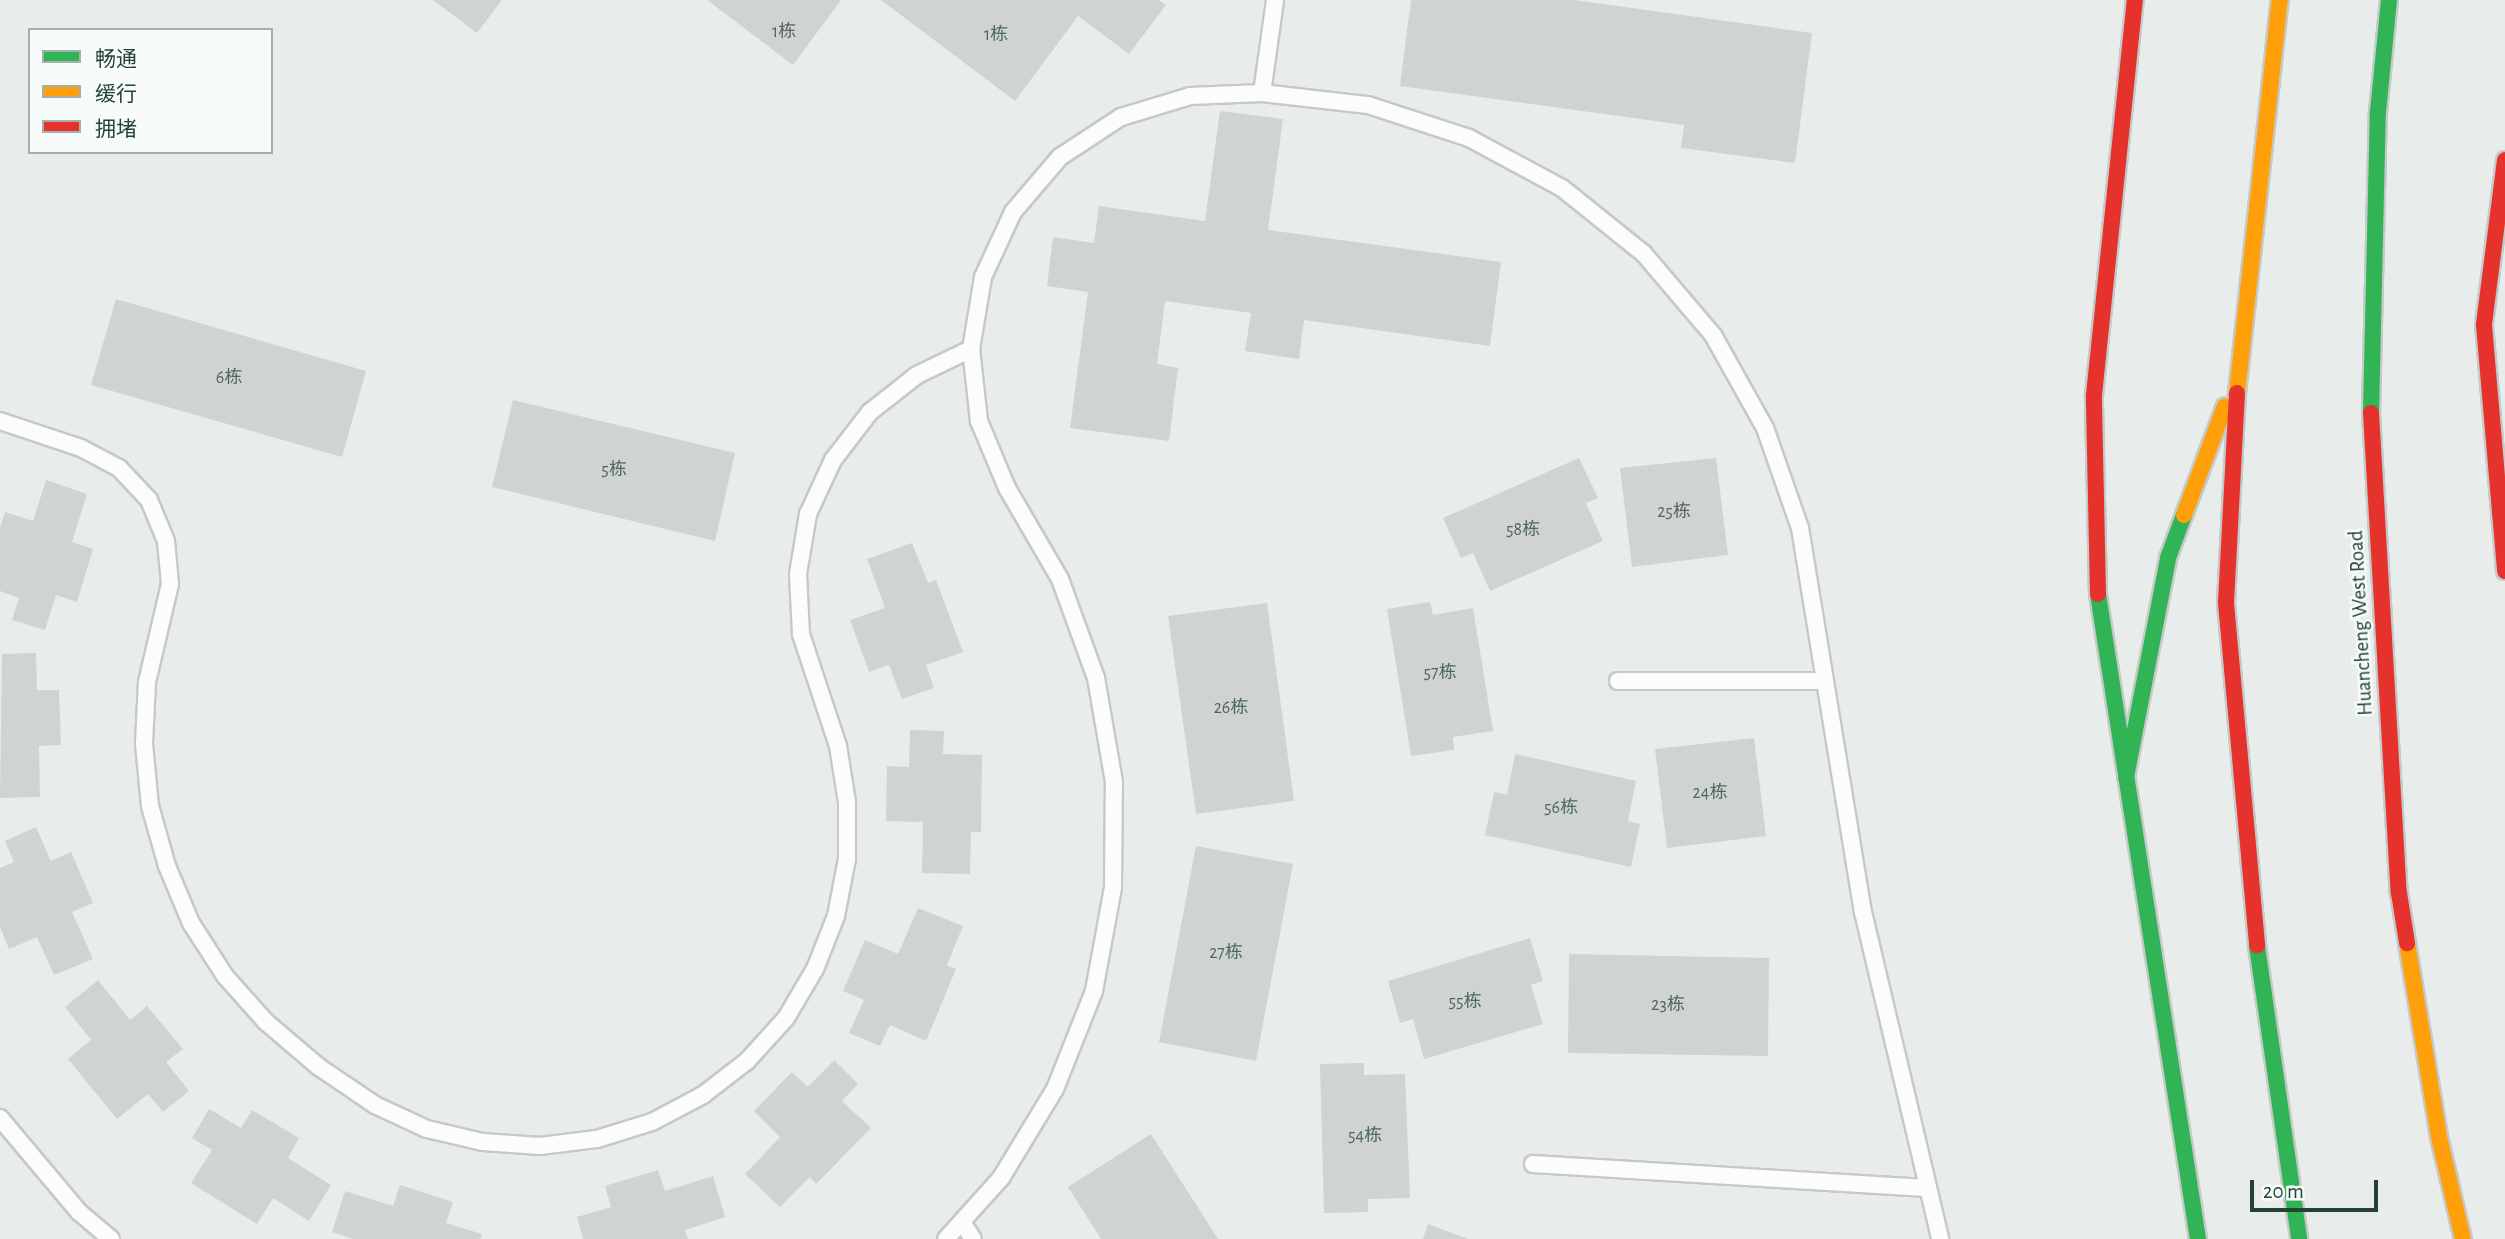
<!DOCTYPE html>
<meta charset="utf-8">
<style>
body{margin:0}
#map{position:relative;width:2505px;height:1239px;overflow:hidden;background:#e8edeb;font-family:"Alegreya Sans","Noto Sans SC",sans-serif}
div>[style]{position:absolute}
.building>*{inset:0;background:#cfd4d2}
.roads{filter:drop-shadow(2px 0 #c5cac8) drop-shadow(-2px 0 #c5cac8) drop-shadow(0 2px #c5cac8) drop-shadow(0 -2px #c5cac8)}
.lane>*{height:16px;margin:-8px;padding:0 8px;transform-origin:8px;border-radius:8px;background:#fcfcfc}
.fast>*{height:16px;margin:-8px;padding:0 8px;transform-origin:8px;border-radius:8px;background:#30b455}
.slow>*{height:16px;margin:-8px;padding:0 8px;transform-origin:8px;border-radius:8px;background:#ff9f0a}
.jam>*{height:16px;margin:-8px;padding:0 8px;transform-origin:8px;border-radius:8px;background:#e5322d}
span{translate:-50% -50%;white-space:nowrap;text-align:center;line-height:1.15;-webkit-text-stroke:5px #f7fbf9;paint-order:stroke}
.number-label{font-size:18px;color:#506761}
.number-label span{-webkit-text-stroke-width:0}
.street-label{font-size:21px;color:#24423a}
.legend{position:absolute;left:28px;top:28px;width:245px;height:126px;box-sizing:border-box;background:#f7fbf9;border:2px solid #a3b1ad;margin:0;padding:9px 12px;list-style:none;font-size:21px;color:#24423a}
.legend li{display:flex;align-items:center;gap:14px;height:35px}
.legend b{width:35px;border:2px solid #a3b1ad}
.scale{position:absolute;left:2250px;top:1180px;width:128px;height:32px;box-sizing:border-box;border:4px solid #24423a;border-top:0;padding-left:9px;font-size:21px;line-height:24px;white-space:nowrap;color:#24423a;-webkit-text-stroke:5px #f7fbf9;paint-order:stroke}
</style>
<div id="map">
<div class="building">
<i style="clip-path:polygon(433px 0,502px 0,477px 33px)"></i>
<i style="clip-path:polygon(707px 0,841px 0,793px 65px)"></i>
<i style="clip-path:polygon(881px 0,1159px 0,1166px 5px,1129px 54px,1078px 16px,1015px 101px)"></i>
<i style="clip-path:polygon(1411px 0,1574px 0,1812px 33px,1795px 163px,1681px 148px,1684px 125px,1400px 86px)"></i>
<i style="clip-path:polygon(1220px 111px,1283px 119px,1268px 230px,1501px 262px,1490px 346px,1304px 320px,1299px 359px,1245px 351px,1251px 313px,1165px 301px,1157px 364px,1178px 368px,1169px 441px,1070px 428px,1088px 292px,1047px 286px,1053px 237px,1094px 243px,1099px 206px,1205px 221px)"></i>
<i style="clip-path:polygon(116px 299px,366px 371px,342px 457px,91px 385px)"></i>
<i style="clip-path:polygon(513px 400px,735px 453px,715px 541px,492px 487px)"></i>
<i style="clip-path:polygon(1579px 458px,1598px 498px,1586px 503px,1603px 541px,1490px 591px,1473px 553px,1461px 558px,1443px 518px)"></i>
<i style="clip-path:polygon(1716px 458px,1728px 555px,1632px 567px,1620px 468px)"></i>
<i style="clip-path:polygon(46px 480px,87px 494px,72px 542px,93px 549px,77px 602px,56px 595px,45px 630px,12px 620px,19px 598px,0 591px,0 528px,5px 512px,33px 521px)"></i>
<i style="clip-path:polygon(912px 543px,928px 583px,936px 580px,963px 652px,926px 665px,934px 688px,902px 699px,889px 665px,869px 672px,850px 620px,885px 608px,867px 559px)"></i>
<i style="clip-path:polygon(1430px 602px,1433px 615px,1473px 608px,1493px 731px,1453px 737px,1454px 750px,1411px 756px,1387px 609px)"></i>
<i style="clip-path:polygon(1267px 603px,1294px 801px,1196px 814px,1168px 616px)"></i>
<i style="clip-path:polygon(36px 653px,37px 690px,59px 690px,61px 745px,39px 746px,40px 797px,0 798px,2px 654px)"></i>
<i style="clip-path:polygon(910px 730px,944px 731px,943px 754px,982px 755px,981px 832px,971px 832px,970px 874px,922px 873px,923px 822px,886px 821px,887px 766px,909px 767px)"></i>
<i style="clip-path:polygon(1754px 738px,1766px 836px,1667px 848px,1655px 749px)"></i>
<i style="clip-path:polygon(1515px 754px,1636px 781px,1628px 821px,1640px 824px,1631px 867px,1485px 835px,1494px 792px,1507px 795px)"></i>
<i style="clip-path:polygon(36px 827px,51px 861px,71px 852px,93px 903px,72px 912px,93px 959px,54px 975px,37px 937px,9px 949px,0 927px,0 868px,14px 862px,5px 841px)"></i>
<i style="clip-path:polygon(1196px 846px,1293px 864px,1256px 1061px,1159px 1042px)"></i>
<i style="clip-path:polygon(918px 908px,963px 926px,947px 965px,956px 969px,926px 1041px,890px 1025px,880px 1046px,849px 1033px,864px 1000px,843px 991px,865px 940px,898px 954px)"></i>
<i style="clip-path:polygon(1530px 938px,1543px 981px,1531px 985px,1543px 1024px,1424px 1059px,1413px 1019px,1400px 1023px,1388px 981px)"></i>
<i style="clip-path:polygon(1569px 954px,1769px 958px,1768px 1056px,1568px 1053px)"></i>
<i style="clip-path:polygon(98px 980px,130px 1020px,147px 1006px,183px 1049px,166px 1062px,189px 1091px,163px 1112px,148px 1094px,117px 1119px,68px 1059px,91px 1040px,65px 1007px)"></i>
<i style="clip-path:polygon(834px 1060px,858px 1084px,842px 1101px,871px 1128px,816px 1184px,810px 1177px,780px 1207px,745px 1174px,780px 1137px,754px 1111px,792px 1072px,808px 1087px)"></i>
<i style="clip-path:polygon(1364px 1063px,1364px 1075px,1405px 1074px,1410px 1198px,1368px 1199px,1368px 1212px,1324px 1213px,1320px 1064px)"></i>
<i style="clip-path:polygon(209px 1109px,241px 1128px,252px 1110px,299px 1138px,288px 1158px,331px 1185px,309px 1221px,273px 1198px,257px 1224px,191px 1183px,212px 1150px,192px 1138px)"></i>
<i style="clip-path:polygon(1151px 1134px,1218px 1239px,1101px 1239px,1068px 1187px)"></i>
<i style="clip-path:polygon(658px 1170px,665px 1191px,713px 1176px,725px 1217px,685px 1230px,688px 1239px,583px 1239px,577px 1217px,611px 1207px,605px 1186px)"></i>
<i style="clip-path:polygon(400px 1185px,453px 1202px,446px 1223px,482px 1234px,480px 1239px,354px 1239px,332px 1232px,345px 1191px,393px 1206px)"></i>
<i style="clip-path:polygon(1428px 1224px,1468px 1239px,1423px 1239px)"></i>
</div>
<div class="roads">
<div class="lane">
<i style="left:1262px;top:93px;width:94px;rotate:-82deg"></i>
<i style="left:0;top:421px;width:85px;rotate:18.4deg"></i>
<i style="left:81px;top:448px;width:43px;rotate:27.8deg"></i>
<i style="left:119px;top:468px;width:44px;rotate:46.8deg"></i>
<i style="left:149px;top:500px;width:44px;rotate:67.5deg"></i>
<i style="left:166px;top:541px;width:43px;rotate:84.7deg"></i>
<i style="left:170px;top:584px;width:101px;rotate:103.2deg"></i>
<i style="left:147px;top:682px;width:62px;rotate:92.8deg"></i>
<i style="left:144px;top:744px;width:62px;rotate:84.5deg"></i>
<i style="left:150px;top:806px;width:62px;rotate:74.2deg"></i>
<i style="left:167px;top:866px;width:62px;rotate:67.2deg"></i>
<i style="left:191px;top:923px;width:63px;rotate:57.3deg"></i>
<i style="left:225px;top:976px;width:62px;rotate:48.3deg"></i>
<i style="left:266px;top:1022px;width:70px;rotate:40.3deg"></i>
<i style="left:319px;top:1067px;width:68px;rotate:34.2deg"></i>
<i style="left:375px;top:1105px;width:57px;rotate:24.8deg"></i>
<i style="left:427px;top:1129px;width:57px;rotate:13.1deg"></i>
<i style="left:483px;top:1142px;width:57px;rotate:4deg"></i>
<i style="left:540px;top:1146px;width:57px;rotate:-7deg"></i>
<i style="left:597px;top:1139px;width:58px;rotate:-17.2deg"></i>
<i style="left:652px;top:1122px;width:58px;rotate:-27.9deg"></i>
<i style="left:703px;top:1095px;width:56px;rotate:-37.7deg"></i>
<i style="left:747px;top:1061px;width:58px;rotate:-47.8deg"></i>
<i style="left:786px;top:1018px;width:57px;rotate:-59.4deg"></i>
<i style="left:815px;top:969px;width:57px;rotate:-68.4deg"></i>
<i style="left:836px;top:916px;width:58px;rotate:-79.1deg"></i>
<i style="left:847px;top:859px;width:57px;rotate:-90deg"></i>
<i style="left:847px;top:802px;width:57px;rotate:-99.1deg"></i>
<i style="left:838px;top:746px;width:118px;rotate:-108.3deg"></i>
<i style="left:801px;top:634px;width:60px;rotate:-92.9deg"></i>
<i style="left:798px;top:574px;width:61px;rotate:-80.5deg"></i>
<i style="left:808px;top:514px;width:60px;rotate:-65.2deg"></i>
<i style="left:833px;top:460px;width:61px;rotate:-52.4deg"></i>
<i style="left:870px;top:412px;width:60px;rotate:-38.2deg"></i>
<i style="left:917px;top:375px;width:60px;rotate:-25.7deg"></i>
<i style="left:1618px;top:681px;width:205px"></i>
<i style="left:0;top:1118px;width:123px;rotate:50deg"></i>
<i style="left:79px;top:1212px;width:42px;rotate:40.2deg"></i>
<i style="left:1533px;top:1164px;width:394px;rotate:3.5deg"></i>
<i style="left:962px;top:1222px;width:20px;rotate:57deg"></i>
<i style="left:946px;top:1239px;width:82px;rotate:-48deg"></i>
<i style="left:1001px;top:1178px;width:104px;rotate:-58.8deg"></i>
<i style="left:1055px;top:1089px;width:105px;rotate:-68.3deg"></i>
<i style="left:1094px;top:991px;width:106px;rotate:-79.6deg"></i>
<i style="left:1113px;top:887px;width:105px;rotate:-89.5deg"></i>
<i style="left:1114px;top:782px;width:106px;rotate:-99.8deg"></i>
<i style="left:1096px;top:678px;width:105px;rotate:-110deg"></i>
<i style="left:1060px;top:579px;width:105px;rotate:-120.2deg"></i>
<i style="left:1007px;top:488px;width:73px;rotate:-112.7deg"></i>
<i style="left:979px;top:421px;width:72px;rotate:-96.3deg"></i>
<i style="left:971px;top:349px;width:73px;rotate:-80.5deg"></i>
<i style="left:983px;top:277px;width:72px;rotate:-65.2deg"></i>
<i style="left:1013px;top:212px;width:72px;rotate:-49.5deg"></i>
<i style="left:1060px;top:157px;width:73px;rotate:-33.3deg"></i>
<i style="left:1121px;top:117px;width:72px;rotate:-16.9deg"></i>
<i style="left:1190px;top:96px;width:72px;rotate:-2.4deg"></i>
<i style="left:1262px;top:93px;width:107px;rotate:6.5deg"></i>
<i style="left:1368px;top:105px;width:106px;rotate:18.1deg"></i>
<i style="left:1469px;top:138px;width:106px;rotate:28.3deg"></i>
<i style="left:1562px;top:188px;width:105px;rotate:38.8deg"></i>
<i style="left:1644px;top:254px;width:106px;rotate:49.6deg"></i>
<i style="left:1713px;top:335px;width:107px;rotate:60.8deg"></i>
<i style="left:1765px;top:428px;width:106px;rotate:70.7deg"></i>
<i style="left:1800px;top:528px;width:389px;rotate:80.7deg"></i>
<i style="left:1863px;top:912px;width:336px;rotate:76.7deg"></i>
</div>
<div class="fast">
<i style="left:2371px;top:413px;width:301px;rotate:-88.7deg"></i>
<i style="left:2378px;top:112px;width:113px;rotate:-84.4deg"></i>
<i style="left:2098px;top:594px;width:653px;rotate:81.19deg"></i>
<i style="left:2126px;top:777px;width:223px;rotate:-79.1deg"></i>
<i style="left:2168px;top:558px;width:46px;rotate:-69.6deg"></i>
<i style="left:2257px;top:946px;width:296px;rotate:81.8deg"></i>
</div>
<div class="slow">
<i style="left:2237px;top:393px;width:395px;rotate:-83.8deg"></i>
<i style="left:2184px;top:515px;width:116px;rotate:-69.4deg"></i>
<i style="left:2407px;top:943px;width:197px;rotate:80.6deg"></i>
<i style="left:2439px;top:1137px;width:105px;rotate:76.8deg"></i>
</div>
<div class="jam">
<i style="left:2505px;top:160px;width:166px;rotate:97.3deg"></i>
<i style="left:2484px;top:325px;width:247px;rotate:85.1deg"></i>
<i style="left:2237px;top:393px;width:210px;rotate:93deg"></i>
<i style="left:2226px;top:603px;width:344px;rotate:84.8deg"></i>
<i style="left:2371px;top:413px;width:481px;rotate:86.7deg"></i>
<i style="left:2399px;top:893px;width:51px;rotate:80.9deg"></i>
<i style="left:2098px;top:594px;width:199px;rotate:-91.2deg"></i>
<i style="left:2094px;top:395px;width:397px;rotate:-84.1deg"></i>
</div>
</div>
<div class="number-label">
<span style="left:784px;top:32px">1栋</span>
<span style="left:996px;top:35px">1栋</span>
<span style="left:229px;top:378px">6栋</span>
<span style="left:614px;top:470px">5栋</span>
<span style="left:1674px;top:512px">25栋</span>
<span style="left:1523px;top:530px">58栋</span>
<span style="left:1440px;top:673px">57栋</span>
<span style="left:1231px;top:708px">26栋</span>
<span style="left:1710px;top:793px">24栋</span>
<span style="left:1561px;top:808px">56栋</span>
<span style="left:1226px;top:953px">27栋</span>
<span style="left:1465px;top:1002px">55栋</span>
<span style="left:1668px;top:1005px">23栋</span>
<span style="left:1365px;top:1136px">54栋</span>
</div>
<div class="street-label">
<span style="left:2361px;top:623px;rotate:-93deg">Huancheng West Road</span>
</div>
<ul class="legend">
<li><b style="height:9px;background:#30b455"></b>畅通</li>
<li><b style="height:9px;background:#ff9f0a"></b>缓行</li>
<li><b style="height:9px;background:#e5322d"></b>拥堵</li>
</ul>
<div class="scale">20 m</div>
</div>
